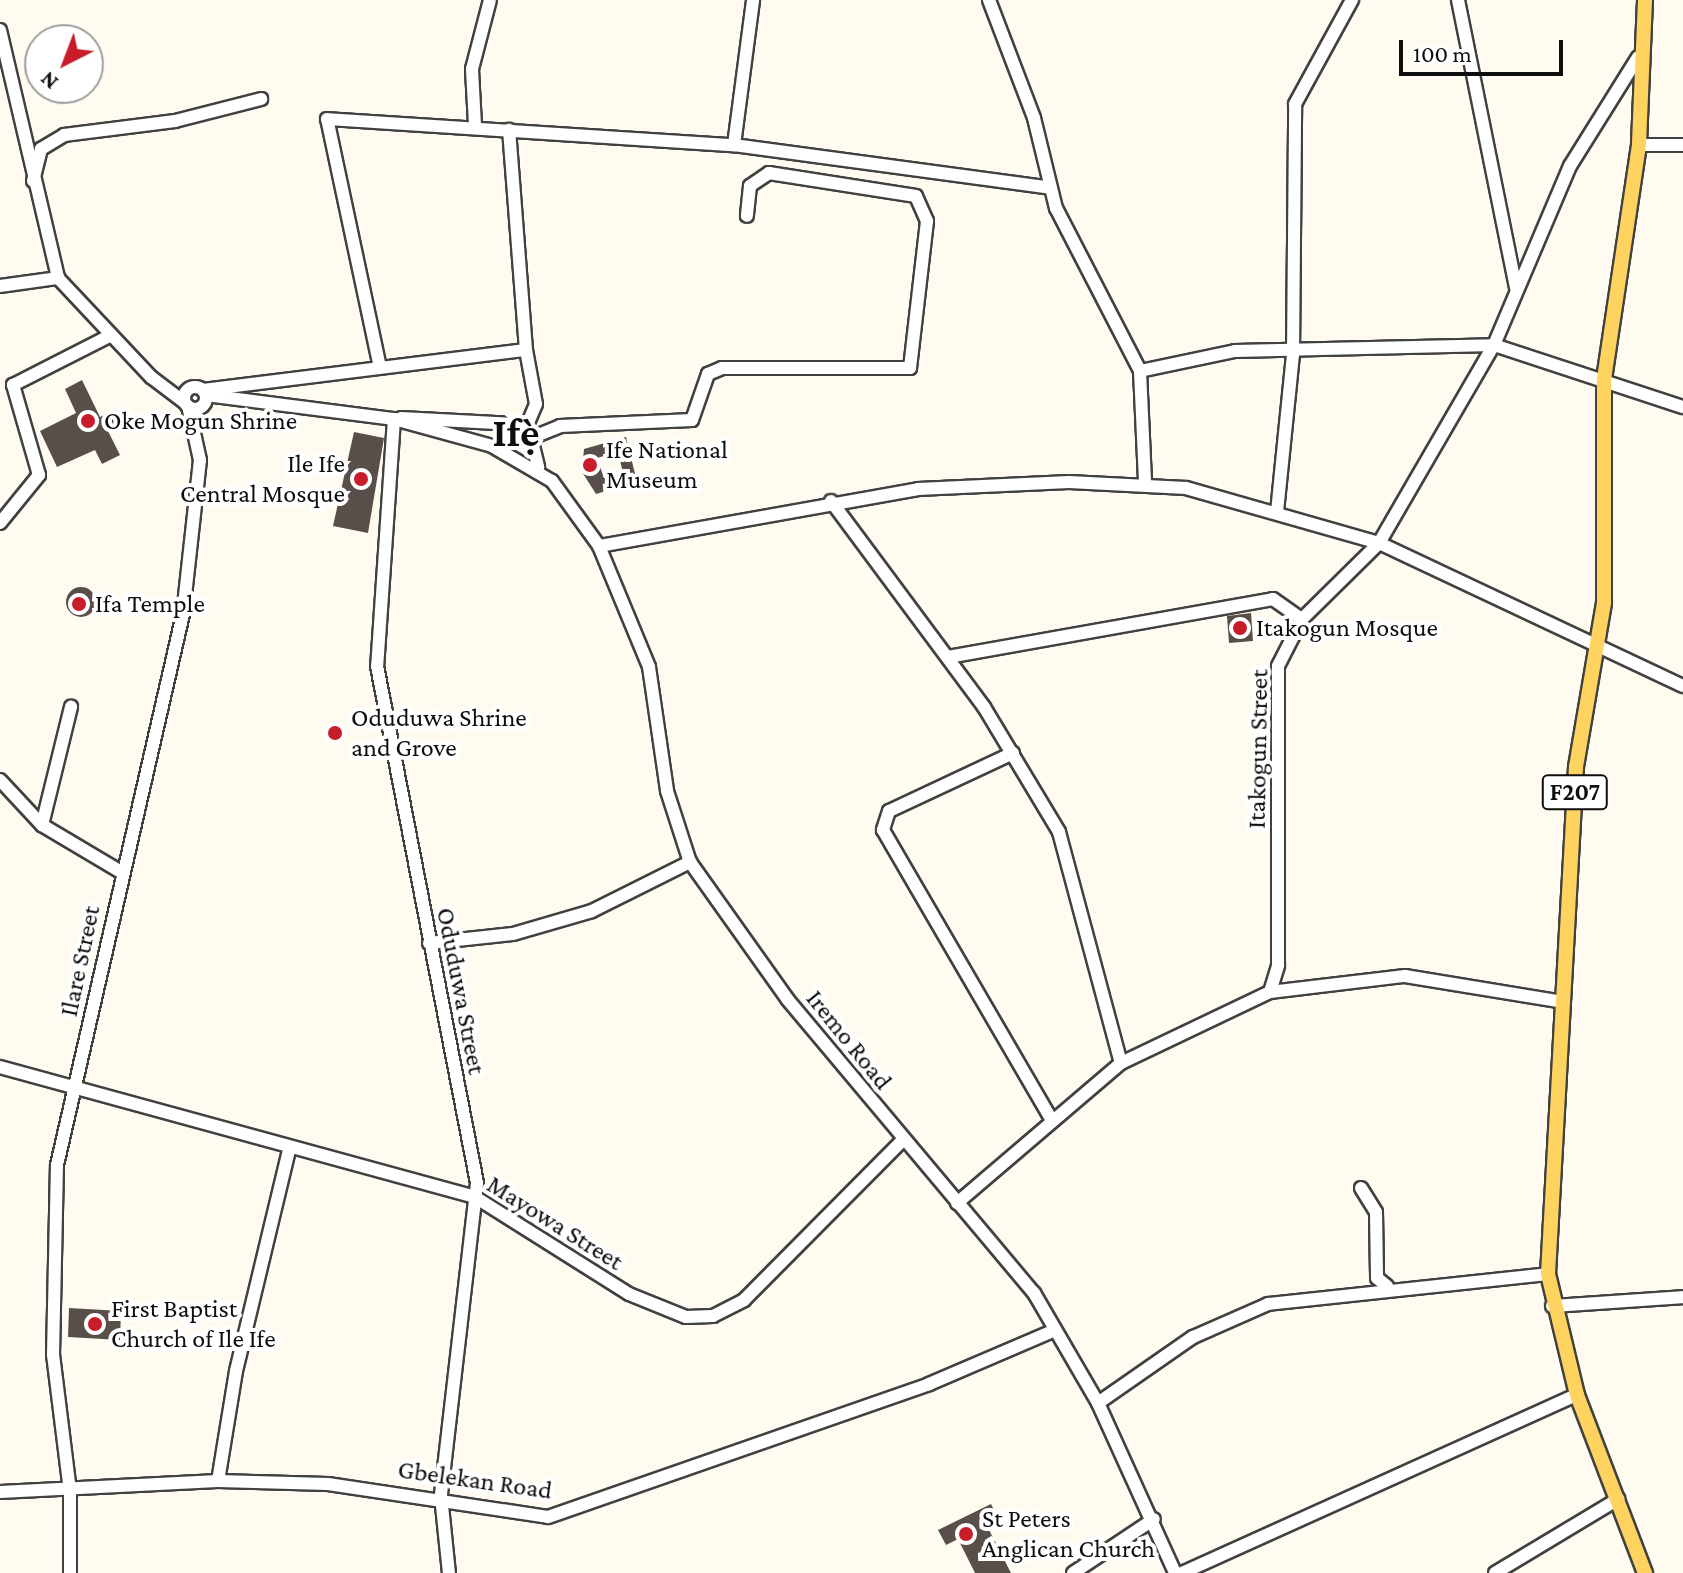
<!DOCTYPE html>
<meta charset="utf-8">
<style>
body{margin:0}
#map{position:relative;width:1683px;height:1573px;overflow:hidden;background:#fffbf0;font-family:"Crimson Pro",serif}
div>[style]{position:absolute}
.building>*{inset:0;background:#584f4a}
.round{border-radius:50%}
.roads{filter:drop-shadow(2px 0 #414141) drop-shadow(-2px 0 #414141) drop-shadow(0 2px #414141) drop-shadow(0 -2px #414141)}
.minor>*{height:12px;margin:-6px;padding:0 6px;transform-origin:6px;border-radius:6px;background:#fff}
.minor>.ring{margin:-6px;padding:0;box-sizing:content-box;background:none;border:12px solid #fff;border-radius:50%}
.major>*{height:14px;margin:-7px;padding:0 7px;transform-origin:7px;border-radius:7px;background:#ffd360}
.dots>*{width:22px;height:22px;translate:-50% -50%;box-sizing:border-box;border:4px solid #fff;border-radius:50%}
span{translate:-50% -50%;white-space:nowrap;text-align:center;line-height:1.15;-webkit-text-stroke:8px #fff;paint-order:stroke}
.shield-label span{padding:2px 6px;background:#fff;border:2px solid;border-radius:6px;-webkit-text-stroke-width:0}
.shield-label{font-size:24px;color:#0e0e0e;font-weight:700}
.poi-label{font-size:26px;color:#0e0e0e}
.left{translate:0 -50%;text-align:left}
.right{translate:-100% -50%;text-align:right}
.street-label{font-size:26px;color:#0e0e0e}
.town-label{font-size:42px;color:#0e0e0e;font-weight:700}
.north{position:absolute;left:24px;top:24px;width:80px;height:80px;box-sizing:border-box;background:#fff;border:2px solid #9f9f9f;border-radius:50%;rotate:222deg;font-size:22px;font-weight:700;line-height:32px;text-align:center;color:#0e0e0e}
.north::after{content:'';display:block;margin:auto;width:28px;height:36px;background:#c81c2a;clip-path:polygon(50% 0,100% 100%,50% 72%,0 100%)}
.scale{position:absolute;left:1399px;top:40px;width:164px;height:36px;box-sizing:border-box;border:4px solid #0e0e0e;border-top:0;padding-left:10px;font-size:24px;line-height:28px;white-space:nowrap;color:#0e0e0e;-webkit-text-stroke:6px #fff;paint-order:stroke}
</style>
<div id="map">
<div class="building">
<i style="clip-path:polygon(82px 380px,100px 417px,112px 411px,119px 426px,108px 431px,120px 455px,102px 464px,95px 450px,57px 467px,40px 431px,76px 413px,65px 389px)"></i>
<i style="clip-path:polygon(354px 432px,384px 438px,368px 533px,333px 526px)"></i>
<i style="clip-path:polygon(evenodd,626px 437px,637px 482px,596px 494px,582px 472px,584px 449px,626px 437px,618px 452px,623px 473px,604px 478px,597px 458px,618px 452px)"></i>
<i class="round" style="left:66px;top:587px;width:30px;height:30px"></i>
<i style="clip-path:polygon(1251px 613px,1253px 641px,1229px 643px,1227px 616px)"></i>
<i style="clip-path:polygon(69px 1308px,121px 1311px,120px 1340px,68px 1337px)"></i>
<i style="clip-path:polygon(991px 1504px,999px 1520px,987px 1526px,1011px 1573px,975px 1573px,958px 1539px,946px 1545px,938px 1530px)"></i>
</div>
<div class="roads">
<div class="minor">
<i style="left:989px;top:0;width:126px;rotate:69.1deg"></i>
<i style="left:1034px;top:118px;width:93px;rotate:76.3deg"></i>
<i style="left:1056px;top:208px;width:183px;rotate:62.7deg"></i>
<i style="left:1140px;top:371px;width:112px;rotate:87.4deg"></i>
<i style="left:1458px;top:0;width:294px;rotate:78.6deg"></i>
<i style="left:0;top:30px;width:255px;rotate:76.8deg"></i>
<i style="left:58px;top:278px;width:136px;rotate:46.8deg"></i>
<i style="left:151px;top:377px;width:41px;rotate:37.1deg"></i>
<i style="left:475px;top:125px;width:56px;rotate:-93.1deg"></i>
<i style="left:472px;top:69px;width:71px;rotate:-75.4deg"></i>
<i style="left:734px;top:145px;width:146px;rotate:-82.5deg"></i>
<i style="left:1639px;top:145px;width:44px"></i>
<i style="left:33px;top:181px;width:33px;rotate:-76deg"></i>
<i style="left:41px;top:149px;width:27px;rotate:-31deg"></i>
<i style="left:64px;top:135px;width:112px;rotate:-7.2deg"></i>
<i style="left:175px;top:121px;width:89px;rotate:-14.3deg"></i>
<i style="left:0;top:286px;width:59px;rotate:-7.9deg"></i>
<i style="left:379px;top:363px;width:249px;rotate:-102deg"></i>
<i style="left:327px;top:119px;width:408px;rotate:3.7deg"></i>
<i style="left:734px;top:145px;width:319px;rotate:7.7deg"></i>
<i style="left:1140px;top:371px;width:97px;rotate:-11.9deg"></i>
<i style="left:1235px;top:351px;width:259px;rotate:-1.3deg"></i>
<i style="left:1494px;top:345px;width:199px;rotate:18.2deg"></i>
<i class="ring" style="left:184px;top:387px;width:10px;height:10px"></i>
<i style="left:203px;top:390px;width:325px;rotate:-7.1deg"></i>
<i style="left:526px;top:350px;width:221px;rotate:-94.4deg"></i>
<i style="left:206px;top:395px;width:190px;rotate:7.3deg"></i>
<i style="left:394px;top:419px;width:102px;rotate:15.4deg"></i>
<i style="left:492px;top:446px;width:69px;rotate:30.3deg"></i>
<i style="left:552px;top:481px;width:80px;rotate:54.1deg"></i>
<i style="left:599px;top:546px;width:131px;rotate:67.5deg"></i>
<i style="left:649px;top:667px;width:125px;rotate:81.7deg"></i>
<i style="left:667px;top:791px;width:75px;rotate:72.1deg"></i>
<i style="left:690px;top:862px;width:169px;rotate:54.6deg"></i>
<i style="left:788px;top:1000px;width:383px;rotate:50deg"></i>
<i style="left:1034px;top:1293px;width:127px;rotate:59.8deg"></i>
<i style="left:1098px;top:1403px;width:187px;rotate:65.6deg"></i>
<i style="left:401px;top:418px;width:114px;rotate:3deg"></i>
<i style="left:515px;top:424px;width:21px;rotate:41deg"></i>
<i style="left:531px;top:438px;width:30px;rotate:76deg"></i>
<i style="left:394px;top:419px;width:248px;rotate:93.9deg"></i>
<i style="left:377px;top:666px;width:527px;rotate:79.05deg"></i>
<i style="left:477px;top:1183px;width:315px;rotate:96.6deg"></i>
<i style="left:441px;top:1496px;width:77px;rotate:84.1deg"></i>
<i style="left:525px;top:430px;width:28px;rotate:-67deg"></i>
<i style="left:536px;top:404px;width:55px;rotate:-100.5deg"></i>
<i style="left:531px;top:438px;width:31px;rotate:-22deg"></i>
<i style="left:560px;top:426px;width:132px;rotate:-2.6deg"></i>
<i style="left:692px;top:420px;width:49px;rotate:-70.8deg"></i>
<i style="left:708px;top:374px;width:15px;rotate:-23deg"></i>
<i style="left:722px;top:368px;width:188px"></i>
<i style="left:910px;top:368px;width:148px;rotate:-83.4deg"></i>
<i style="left:927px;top:221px;width:27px;rotate:-114deg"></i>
<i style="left:916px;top:196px;width:149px;rotate:-171.1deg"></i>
<i style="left:769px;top:173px;width:23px;rotate:146deg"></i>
<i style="left:750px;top:186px;width:30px;rotate:96deg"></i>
<i style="left:831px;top:501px;width:257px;rotate:53.4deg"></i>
<i style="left:984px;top:707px;width:146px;rotate:59deg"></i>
<i style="left:1059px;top:832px;width:239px;rotate:75deg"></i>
<i style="left:1277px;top:512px;width:159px;rotate:-84.2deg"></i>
<i style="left:1293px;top:354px;width:250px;rotate:-89.5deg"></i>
<i style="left:1295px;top:104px;width:119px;rotate:-61.3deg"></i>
<i style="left:0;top:523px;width:62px;rotate:-50.9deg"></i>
<i style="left:39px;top:475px;width:94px;rotate:-106.1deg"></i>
<i style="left:13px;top:385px;width:110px;rotate:-27deg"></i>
<i style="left:599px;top:546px;width:324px;rotate:-10.1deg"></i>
<i style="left:918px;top:489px;width:151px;rotate:-2.7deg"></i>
<i style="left:1069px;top:482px;width:117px;rotate:2.9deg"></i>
<i style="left:1186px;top:488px;width:201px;rotate:15.9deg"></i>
<i style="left:1379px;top:543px;width:336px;rotate:25.2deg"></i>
<i style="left:948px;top:657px;width:330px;rotate:-10.1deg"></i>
<i style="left:1273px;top:599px;width:35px;rotate:35deg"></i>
<i style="left:1013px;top:753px;width:137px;rotate:154.9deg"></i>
<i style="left:889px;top:811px;width:20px;rotate:108deg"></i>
<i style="left:883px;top:830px;width:336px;rotate:59.8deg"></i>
<i style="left:0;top:780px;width:62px;rotate:47deg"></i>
<i style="left:42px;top:825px;width:92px;rotate:30.7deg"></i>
<i style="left:42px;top:825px;width:122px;rotate:-76.2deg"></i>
<i style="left:429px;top:943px;width:84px;rotate:-6.1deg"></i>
<i style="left:513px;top:934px;width:82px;rotate:-16.2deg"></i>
<i style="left:592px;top:911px;width:110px;rotate:-26.6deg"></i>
<i style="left:1270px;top:992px;width:28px;rotate:-73deg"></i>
<i style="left:1278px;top:965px;width:299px;rotate:-90deg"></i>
<i style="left:1278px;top:666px;width:53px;rotate:-62.9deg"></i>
<i style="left:1302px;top:619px;width:108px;rotate:-44.6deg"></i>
<i style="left:1379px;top:543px;width:229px;rotate:-59.9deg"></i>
<i style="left:1494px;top:345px;width:194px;rotate:-67deg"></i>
<i style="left:1570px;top:166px;width:128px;rotate:-58deg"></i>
<i style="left:0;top:1067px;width:492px;rotate:15.3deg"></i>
<i style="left:475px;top:1197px;width:182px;rotate:32.2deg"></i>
<i style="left:629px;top:1294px;width:61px;rotate:22deg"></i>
<i style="left:686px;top:1317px;width:27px;rotate:-2deg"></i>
<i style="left:713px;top:1316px;width:35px;rotate:-27deg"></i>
<i style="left:744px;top:1300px;width:224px;rotate:-45.2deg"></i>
<i style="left:1361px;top:1188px;width:28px;rotate:58deg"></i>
<i style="left:1376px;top:1212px;width:66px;rotate:89.1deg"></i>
<i style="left:1377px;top:1278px;width:13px;rotate:39deg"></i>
<i style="left:957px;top:1203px;width:216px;rotate:-40.5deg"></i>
<i style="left:1121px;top:1063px;width:165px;rotate:-25.5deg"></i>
<i style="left:1270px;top:992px;width:136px;rotate:-6.8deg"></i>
<i style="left:1405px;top:976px;width:160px;rotate:9.3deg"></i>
<i style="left:1552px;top:1306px;width:131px;rotate:-3.9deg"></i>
<i style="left:1098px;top:1403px;width:116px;rotate:-34.8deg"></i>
<i style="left:1193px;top:1337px;width:82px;rotate:-23.7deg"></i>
<i style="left:1268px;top:1304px;width:282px;rotate:-6.1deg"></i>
<i style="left:218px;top:1481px;width:111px;rotate:-80.7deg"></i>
<i style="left:236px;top:1371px;width:227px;rotate:-76.5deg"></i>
<i style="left:0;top:1492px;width:218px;rotate:-2.9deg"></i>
<i style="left:218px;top:1481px;width:110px;rotate:1.6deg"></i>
<i style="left:328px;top:1484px;width:222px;rotate:8.5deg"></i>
<i style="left:548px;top:1517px;width:404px;rotate:-19.2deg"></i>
<i style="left:929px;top:1384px;width:137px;rotate:-23.2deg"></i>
<i style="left:70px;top:1573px;width:82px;rotate:-90deg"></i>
<i style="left:70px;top:1491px;width:137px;rotate:-97.1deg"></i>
<i style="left:53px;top:1355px;width:190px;rotate:-88.8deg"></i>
<i style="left:57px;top:1165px;width:565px;rotate:-77.12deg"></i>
<i style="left:183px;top:614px;width:155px;rotate:-83.7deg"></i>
<i style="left:200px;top:460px;width:55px;rotate:-102.5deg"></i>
<i style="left:1073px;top:1573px;width:97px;rotate:-33.7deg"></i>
<i style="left:1182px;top:1573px;width:433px;rotate:-24.3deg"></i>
<i style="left:1495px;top:1573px;width:144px;rotate:-31deg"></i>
</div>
<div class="major">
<i style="left:1645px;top:0;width:145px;rotate:92.4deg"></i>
<i style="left:1639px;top:145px;width:238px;rotate:98.5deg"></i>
<i style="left:1604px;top:380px;width:223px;rotate:90deg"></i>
<i style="left:1604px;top:603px;width:166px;rotate:99.7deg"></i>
<i style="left:1576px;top:767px;width:508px;rotate:93.16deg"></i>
<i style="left:1548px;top:1274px;width:124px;rotate:76.5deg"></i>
<i style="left:1577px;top:1395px;width:191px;rotate:69.1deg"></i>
</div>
</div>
<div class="dots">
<i style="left:88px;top:421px;background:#c81c2a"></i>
<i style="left:590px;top:465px;background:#c81c2a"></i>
<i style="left:361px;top:479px;background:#c81c2a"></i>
<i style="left:79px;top:604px;background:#c81c2a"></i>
<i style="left:1240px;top:628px;background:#c81c2a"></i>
<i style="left:335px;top:733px;background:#c81c2a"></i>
<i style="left:95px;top:1324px;background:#c81c2a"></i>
<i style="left:966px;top:1534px;background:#c81c2a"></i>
</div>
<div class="shield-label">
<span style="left:1575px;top:792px">F207</span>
</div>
<div class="poi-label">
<span class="left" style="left:104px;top:421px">Oke Mogun Shrine</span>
<span class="left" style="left:606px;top:465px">Ife National<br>Museum</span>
<span class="right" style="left:345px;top:479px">Ile Ife<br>Central Mosque</span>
<span class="left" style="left:95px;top:604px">Ifa Temple</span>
<span class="left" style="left:1256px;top:628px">Itakogun Mosque</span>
<span class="left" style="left:351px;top:733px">Oduduwa Shrine<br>and Grove</span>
<span class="left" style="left:111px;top:1324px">First Baptist<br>Church of Ile Ife</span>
<span class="left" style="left:982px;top:1534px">St Peters<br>Anglican Church</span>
</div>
<div class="street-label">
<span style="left:1258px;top:749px;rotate:-89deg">Itakogun Street</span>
<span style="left:80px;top:961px;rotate:-78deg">Ilare Street</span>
<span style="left:461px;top:991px;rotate:79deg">Oduduwa Street</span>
<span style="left:849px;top:1040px;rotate:51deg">Iremo Road</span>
<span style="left:555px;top:1223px;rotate:32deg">Mayowa Street</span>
<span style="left:475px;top:1480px;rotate:8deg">Gbelekan Road</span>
</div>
<div class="town-label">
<span style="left:516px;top:432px">Ifẹ̀</span>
</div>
<div class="north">N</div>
<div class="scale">100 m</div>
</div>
